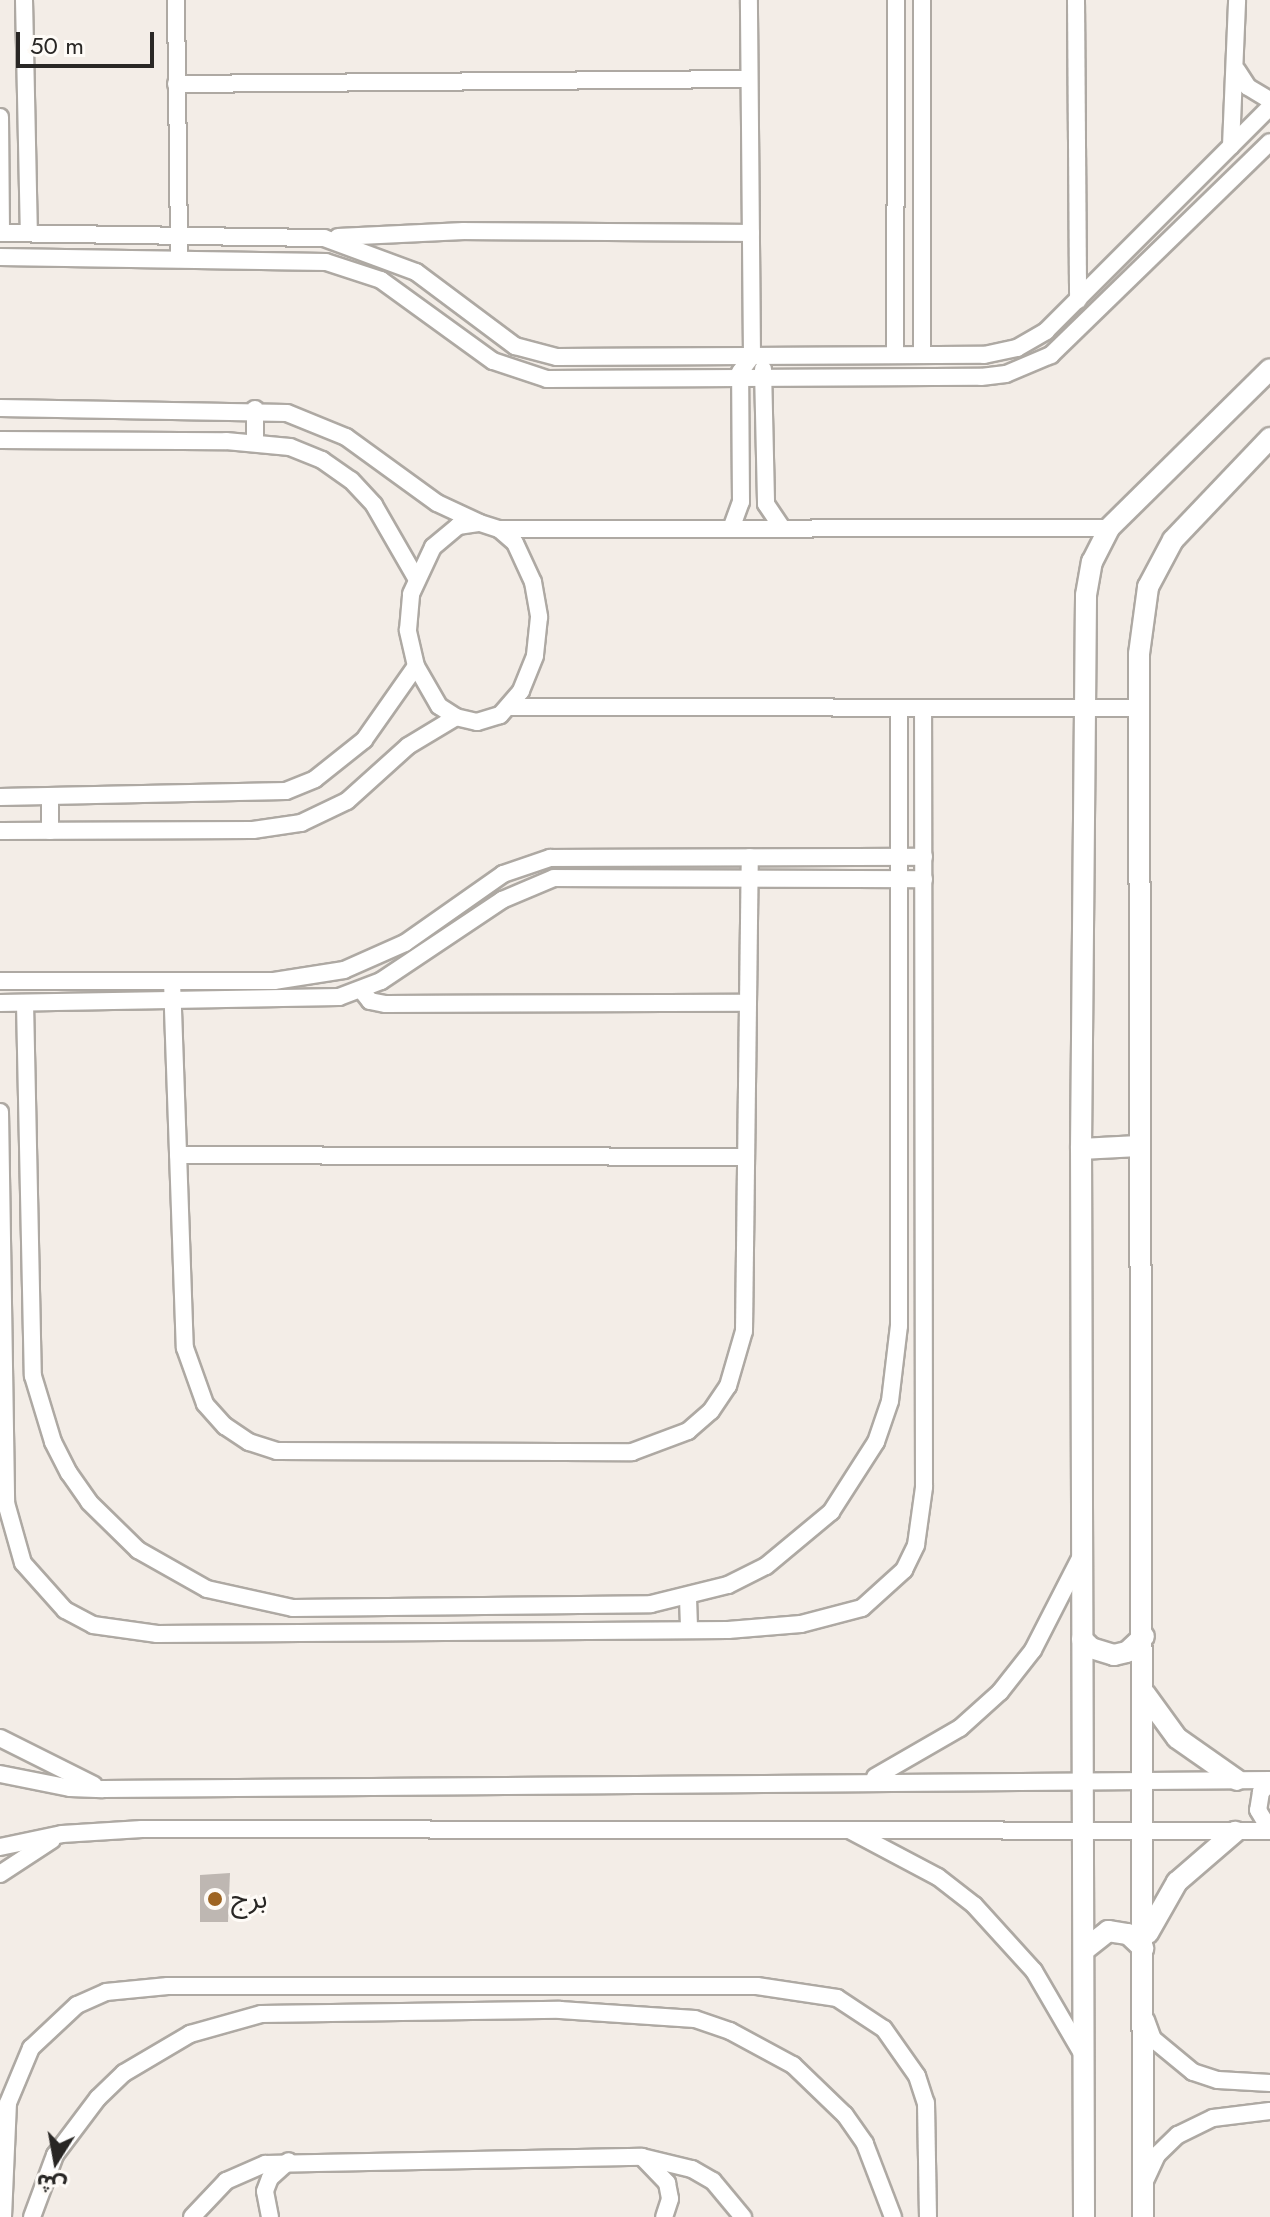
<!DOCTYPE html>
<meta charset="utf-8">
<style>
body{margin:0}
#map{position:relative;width:1270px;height:2217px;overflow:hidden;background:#f3ede7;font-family:Jost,"Noto Sans Arabic",sans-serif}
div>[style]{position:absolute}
.building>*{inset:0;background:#beb7b2}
.roads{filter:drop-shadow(2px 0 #aea9a3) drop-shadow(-2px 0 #aea9a3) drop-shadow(0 2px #aea9a3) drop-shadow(0 -2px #aea9a3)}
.minor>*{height:16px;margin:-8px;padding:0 8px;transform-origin:8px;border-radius:8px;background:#fff}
.tertiary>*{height:20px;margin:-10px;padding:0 10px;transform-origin:10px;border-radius:10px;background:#fff}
.dots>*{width:22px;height:22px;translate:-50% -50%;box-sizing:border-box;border:4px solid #fefbf7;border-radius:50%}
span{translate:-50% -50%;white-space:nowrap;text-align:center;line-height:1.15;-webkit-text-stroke:6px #fefbf7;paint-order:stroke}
.poi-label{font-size:28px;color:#292725}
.left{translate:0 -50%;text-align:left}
.north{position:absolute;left:16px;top:2121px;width:80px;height:80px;-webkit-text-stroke:6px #fefbf7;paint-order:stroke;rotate:191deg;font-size:22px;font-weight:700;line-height:32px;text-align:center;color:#292725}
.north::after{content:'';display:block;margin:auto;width:28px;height:36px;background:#292725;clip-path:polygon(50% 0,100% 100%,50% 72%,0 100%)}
.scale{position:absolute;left:16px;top:32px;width:138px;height:36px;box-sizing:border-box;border:4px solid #292725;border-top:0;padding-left:10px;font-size:24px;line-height:28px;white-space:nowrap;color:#292725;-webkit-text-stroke:6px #fefbf7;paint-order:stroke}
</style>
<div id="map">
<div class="building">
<i style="clip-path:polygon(230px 1873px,228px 1922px,200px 1922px,200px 1875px)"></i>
</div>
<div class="roads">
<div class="minor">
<i style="left:24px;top:0;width:233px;rotate:88.8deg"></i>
<i style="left:176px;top:0;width:257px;rotate:89.3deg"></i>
<i style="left:922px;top:0;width:355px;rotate:90deg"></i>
<i style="left:1076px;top:0;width:300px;rotate:89.6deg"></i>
<i style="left:1237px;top:70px;width:20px;rotate:57deg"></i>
<i style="left:1248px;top:87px;width:26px;rotate:31deg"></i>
<i style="left:176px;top:84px;width:573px;rotate:-0.5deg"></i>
<i style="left:0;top:117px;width:116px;rotate:89.5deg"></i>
<i style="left:1231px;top:146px;width:146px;rotate:-87.6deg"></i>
<i style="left:0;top:233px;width:324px;rotate:0.9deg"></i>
<i style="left:324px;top:238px;width:98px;rotate:20.3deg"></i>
<i style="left:416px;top:272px;width:124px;rotate:36.8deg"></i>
<i style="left:515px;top:346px;width:43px;rotate:14.7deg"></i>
<i style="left:557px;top:357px;width:427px;rotate:-0.3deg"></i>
<i style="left:984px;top:355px;width:34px;rotate:-12deg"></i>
<i style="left:1017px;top:348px;width:34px;rotate:-30deg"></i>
<i style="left:1046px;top:331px;width:317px;rotate:-45deg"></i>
<i style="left:338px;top:237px;width:126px;rotate:-2.7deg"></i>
<i style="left:464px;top:231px;width:287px;rotate:0.4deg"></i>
<i style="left:0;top:257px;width:326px;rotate:0.9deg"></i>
<i style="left:326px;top:262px;width:58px;rotate:18.1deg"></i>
<i style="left:381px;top:280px;width:138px;rotate:35.9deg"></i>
<i style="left:493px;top:361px;width:57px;rotate:18.4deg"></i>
<i style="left:547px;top:379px;width:434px;rotate:-0.3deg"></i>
<i style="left:981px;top:377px;width:25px;rotate:-7deg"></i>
<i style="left:1006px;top:374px;width:49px;rotate:-22.9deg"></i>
<i style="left:1051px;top:355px;width:305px;rotate:-44.2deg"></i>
<i style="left:895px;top:355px;width:355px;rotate:-89.8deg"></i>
<i style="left:763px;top:369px;width:135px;rotate:88.7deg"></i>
<i style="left:766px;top:504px;width:30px;rotate:56deg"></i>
<i style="left:0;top:408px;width:287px;rotate:1deg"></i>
<i style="left:287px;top:413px;width:64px;rotate:22.1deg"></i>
<i style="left:346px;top:437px;width:112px;rotate:36deg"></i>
<i style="left:437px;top:503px;width:45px;rotate:24.9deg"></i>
<i style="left:255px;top:409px;width:33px;rotate:90deg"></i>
<i style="left:0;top:440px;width:226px;rotate:0.3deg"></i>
<i style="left:226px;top:441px;width:64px;rotate:5.4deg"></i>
<i style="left:290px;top:447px;width:35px;rotate:22deg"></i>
<i style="left:322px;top:460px;width:35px;rotate:35deg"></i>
<i style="left:351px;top:480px;width:34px;rotate:47deg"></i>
<i style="left:374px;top:505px;width:84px;rotate:60.1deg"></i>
<i style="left:480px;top:523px;width:20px;rotate:18deg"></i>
<i style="left:499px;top:529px;width:21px;rotate:41deg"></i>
<i style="left:515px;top:543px;width:43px;rotate:65.2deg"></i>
<i style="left:533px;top:582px;width:36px;rotate:80deg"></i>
<i style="left:539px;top:617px;width:39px;rotate:96deg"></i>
<i style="left:535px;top:656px;width:38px;rotate:112deg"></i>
<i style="left:521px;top:691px;width:32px;rotate:131deg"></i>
<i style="left:500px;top:715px;width:24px;rotate:163deg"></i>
<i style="left:477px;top:722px;width:22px;rotate:-167deg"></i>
<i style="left:456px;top:717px;width:20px;rotate:-147deg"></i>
<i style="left:439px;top:706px;width:46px;rotate:-119.9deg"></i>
<i style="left:416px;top:666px;width:37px;rotate:-103deg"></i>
<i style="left:408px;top:630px;width:36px;rotate:-85deg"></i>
<i style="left:411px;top:594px;width:52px;rotate:-64.9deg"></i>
<i style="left:433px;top:547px;width:33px;rotate:-40deg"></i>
<i style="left:458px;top:526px;width:22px;rotate:-8deg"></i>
<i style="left:499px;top:529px;width:610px;rotate:-0.09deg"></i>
<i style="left:731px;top:529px;width:29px;rotate:-70deg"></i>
<i style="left:741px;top:502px;width:130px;rotate:-90.4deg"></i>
<i style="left:740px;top:372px;width:20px;rotate:-53deg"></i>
<i style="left:752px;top:356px;width:356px;rotate:-90.5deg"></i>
<i style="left:510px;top:707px;width:628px;rotate:0.09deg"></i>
<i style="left:0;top:797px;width:286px;rotate:-1.2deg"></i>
<i style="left:286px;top:791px;width:31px;rotate:-22deg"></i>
<i style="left:315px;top:779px;width:63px;rotate:-38.5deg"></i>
<i style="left:364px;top:740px;width:90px;rotate:-54.9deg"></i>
<i style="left:0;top:831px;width:253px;rotate:-0.2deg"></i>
<i style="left:253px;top:830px;width:49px;rotate:-8.3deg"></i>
<i style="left:301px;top:823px;width:51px;rotate:-25.6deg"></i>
<i style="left:347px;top:801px;width:82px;rotate:-42deg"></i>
<i style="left:408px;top:746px;width:56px;rotate:-31.1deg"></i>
<i style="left:50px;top:831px;width:35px;rotate:-90deg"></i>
<i style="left:0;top:981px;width:274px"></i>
<i style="left:274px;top:981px;width:71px;rotate:-8.9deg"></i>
<i style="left:344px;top:970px;width:67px;rotate:-23.9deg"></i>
<i style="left:405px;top:943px;width:120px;rotate:-35.1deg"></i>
<i style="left:503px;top:874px;width:50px;rotate:-18.8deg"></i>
<i style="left:550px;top:858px;width:374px;rotate:-0.2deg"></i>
<i style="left:172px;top:981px;width:367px;rotate:88deg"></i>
<i style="left:185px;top:1348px;width:59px;rotate:70.3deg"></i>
<i style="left:205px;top:1404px;width:30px;rotate:48deg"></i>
<i style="left:225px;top:1426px;width:29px;rotate:34deg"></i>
<i style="left:249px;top:1442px;width:29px;rotate:18deg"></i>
<i style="left:277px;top:1451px;width:355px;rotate:0.2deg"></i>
<i style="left:632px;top:1452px;width:60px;rotate:-20.6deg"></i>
<i style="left:688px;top:1431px;width:30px;rotate:-41deg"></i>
<i style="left:711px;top:1411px;width:30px;rotate:-56deg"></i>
<i style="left:728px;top:1386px;width:57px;rotate:-73.8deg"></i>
<i style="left:744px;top:1331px;width:474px;rotate:-89.3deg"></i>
<i style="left:362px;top:991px;width:13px;rotate:51deg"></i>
<i style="left:370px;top:1001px;width:16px;rotate:11deg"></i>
<i style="left:386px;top:1004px;width:362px;rotate:-0.2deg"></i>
<i style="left:0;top:1003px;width:339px;rotate:-1deg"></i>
<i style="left:339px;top:997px;width:45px;rotate:-20.9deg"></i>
<i style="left:381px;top:981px;width:146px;rotate:-33.8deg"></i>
<i style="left:502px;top:900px;width:56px;rotate:-22.9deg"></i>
<i style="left:554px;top:878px;width:370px;rotate:0.2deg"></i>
<i style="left:25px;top:1003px;width:373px;rotate:88.8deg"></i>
<i style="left:33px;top:1376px;width:69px;rotate:73.1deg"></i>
<i style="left:53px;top:1442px;width:35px;rotate:63deg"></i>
<i style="left:69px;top:1473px;width:35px;rotate:55deg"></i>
<i style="left:89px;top:1502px;width:69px;rotate:44.4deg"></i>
<i style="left:138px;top:1550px;width:79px;rotate:29.5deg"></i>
<i style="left:207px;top:1589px;width:88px;rotate:12.5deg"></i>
<i style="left:293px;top:1608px;width:358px;rotate:-0.6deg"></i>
<i style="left:651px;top:1604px;width:79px;rotate:-13.9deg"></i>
<i style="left:728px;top:1585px;width:42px;rotate:-26.6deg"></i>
<i style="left:766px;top:1566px;width:85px;rotate:-39.7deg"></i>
<i style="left:831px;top:1512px;width:83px;rotate:-57.3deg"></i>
<i style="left:876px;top:1442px;width:43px;rotate:-71.1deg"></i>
<i style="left:890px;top:1401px;width:76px;rotate:-83.2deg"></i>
<i style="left:899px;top:1326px;width:616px;rotate:-90deg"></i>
<i style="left:0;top:1112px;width:391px;rotate:89.1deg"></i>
<i style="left:6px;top:1503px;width:62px;rotate:74.2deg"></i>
<i style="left:23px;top:1563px;width:63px;rotate:48.2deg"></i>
<i style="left:65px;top:1610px;width:32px;rotate:28deg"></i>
<i style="left:93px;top:1625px;width:65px;rotate:8deg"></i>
<i style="left:157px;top:1634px;width:571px;rotate:-0.4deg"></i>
<i style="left:728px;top:1630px;width:73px;rotate:-4.7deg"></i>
<i style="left:801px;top:1624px;width:63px;rotate:-14.7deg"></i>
<i style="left:862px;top:1608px;width:57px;rotate:-42.1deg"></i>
<i style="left:904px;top:1570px;width:28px;rotate:-64deg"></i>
<i style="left:916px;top:1545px;width:59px;rotate:-82.1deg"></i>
<i style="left:924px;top:1487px;width:777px;rotate:-90.07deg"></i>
<i style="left:178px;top:1155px;width:568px;rotate:0.2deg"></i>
<i style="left:688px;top:1598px;width:32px;rotate:88deg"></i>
<i style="left:0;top:1738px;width:105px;rotate:26.6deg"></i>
<i style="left:0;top:1774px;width:71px;rotate:11.3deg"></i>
<i style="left:70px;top:1788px;width:33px;rotate:2deg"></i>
<i style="left:103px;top:1789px;width:1167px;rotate:-0.44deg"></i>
<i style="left:875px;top:1777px;width:98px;rotate:-30deg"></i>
<i style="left:960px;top:1728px;width:54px;rotate:-42deg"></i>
<i style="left:1000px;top:1692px;width:53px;rotate:-51.8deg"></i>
<i style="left:1033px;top:1650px;width:103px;rotate:-62.9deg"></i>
<i style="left:1270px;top:1783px;width:13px;rotate:135deg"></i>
<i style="left:1261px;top:1792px;width:18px;rotate:99deg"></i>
<i style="left:1258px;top:1810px;width:23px;rotate:59deg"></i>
<i style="left:851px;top:1831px;width:98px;rotate:27.9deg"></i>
<i style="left:938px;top:1877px;width:46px;rotate:37.9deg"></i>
<i style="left:974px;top:1905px;width:89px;rotate:47.7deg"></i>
<i style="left:1034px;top:1971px;width:99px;rotate:59.8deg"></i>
<i style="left:0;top:1847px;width:63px;rotate:-11.8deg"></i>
<i style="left:62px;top:1834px;width:80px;rotate:-3.6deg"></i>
<i style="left:142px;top:1829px;width:1128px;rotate:0.1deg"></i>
<i style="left:0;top:1874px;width:62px;rotate:-33.2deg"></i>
<i style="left:1146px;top:2020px;width:20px;rotate:70deg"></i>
<i style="left:1153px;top:2039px;width:52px;rotate:39.5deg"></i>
<i style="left:1193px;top:2072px;width:26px;rotate:18deg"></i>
<i style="left:1218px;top:2080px;width:52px;rotate:3.3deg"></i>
<i style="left:643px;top:2158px;width:35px;rotate:46deg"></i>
<i style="left:667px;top:2183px;width:16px;rotate:79deg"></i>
<i style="left:670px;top:2199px;width:19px;rotate:108deg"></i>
<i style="left:1144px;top:2183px;width:31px;rotate:-65deg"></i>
<i style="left:1157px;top:2155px;width:29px;rotate:-44deg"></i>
<i style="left:1178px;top:2135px;width:39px;rotate:-26deg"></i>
<i style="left:1213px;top:2118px;width:57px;rotate:-7deg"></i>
<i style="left:3px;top:2217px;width:114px;rotate:-87.5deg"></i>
<i style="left:8px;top:2103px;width:60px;rotate:-67.3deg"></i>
<i style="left:31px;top:2048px;width:63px;rotate:-43.1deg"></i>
<i style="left:77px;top:2005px;width:32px;rotate:-24deg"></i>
<i style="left:106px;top:1992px;width:62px;rotate:-5.5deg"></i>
<i style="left:168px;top:1986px;width:589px"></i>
<i style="left:757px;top:1986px;width:81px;rotate:8.5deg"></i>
<i style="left:837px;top:1998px;width:56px;rotate:33.4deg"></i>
<i style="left:884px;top:2029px;width:57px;rotate:54.9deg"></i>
<i style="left:917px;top:2076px;width:28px;rotate:72deg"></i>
<i style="left:926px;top:2103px;width:114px;rotate:89deg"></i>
<i style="left:32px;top:2217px;width:66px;rotate:-69.6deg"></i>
<i style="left:55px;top:2155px;width:71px;rotate:-53deg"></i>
<i style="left:98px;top:2098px;width:36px;rotate:-44deg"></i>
<i style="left:124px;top:2073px;width:77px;rotate:-30.6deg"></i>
<i style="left:190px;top:2034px;width:74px;rotate:-15.7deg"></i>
<i style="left:261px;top:2014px;width:299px;rotate:-0.8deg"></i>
<i style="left:560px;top:2010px;width:135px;rotate:3.8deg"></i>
<i style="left:695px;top:2019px;width:37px;rotate:19deg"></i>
<i style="left:730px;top:2031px;width:72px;rotate:28.4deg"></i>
<i style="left:793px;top:2065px;width:72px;rotate:43.9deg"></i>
<i style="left:845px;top:2115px;width:35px;rotate:55deg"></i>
<i style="left:865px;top:2144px;width:78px;rotate:69deg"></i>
<i style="left:192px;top:2217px;width:50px;rotate:-46.6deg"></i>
<i style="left:226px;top:2181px;width:43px;rotate:-23.6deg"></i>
<i style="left:265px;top:2164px;width:377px;rotate:-1.1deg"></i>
<i style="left:642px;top:2157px;width:51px;rotate:13.5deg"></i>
<i style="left:692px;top:2169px;width:24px;rotate:30deg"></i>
<i style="left:713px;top:2181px;width:47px;rotate:50.2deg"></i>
<i style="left:270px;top:2217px;width:26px;rotate:-101deg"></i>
<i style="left:265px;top:2191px;width:14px;rotate:-69deg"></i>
<i style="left:270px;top:2178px;width:25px;rotate:-42deg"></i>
</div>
<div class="tertiary">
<i style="left:1081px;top:1149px;width:57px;rotate:-3deg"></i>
<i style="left:1082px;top:1639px;width:13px;rotate:45deg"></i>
<i style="left:1091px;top:1648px;width:24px;rotate:17deg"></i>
<i style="left:1114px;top:1655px;width:13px;rotate:-13deg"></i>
<i style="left:1127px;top:1652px;width:23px;rotate:-43deg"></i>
<i style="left:1145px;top:1694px;width:54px;rotate:54deg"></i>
<i style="left:1177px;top:1738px;width:73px;rotate:35deg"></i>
<i style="left:1148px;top:1933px;width:59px;rotate:-60.4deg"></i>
<i style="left:1177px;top:1882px;width:77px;rotate:-40.8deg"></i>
<i style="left:1084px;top:1950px;width:31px;rotate:-38deg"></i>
<i style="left:1108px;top:1931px;width:20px;rotate:9deg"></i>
<i style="left:1128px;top:1934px;width:21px;rotate:43deg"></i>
<i style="left:1084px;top:2217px;width:1068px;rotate:-90.16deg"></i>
<i style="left:1081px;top:1149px;width:554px;rotate:-89.48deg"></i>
<i style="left:1086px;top:595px;width:34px;rotate:-80deg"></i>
<i style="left:1092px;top:562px;width:38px;rotate:-63deg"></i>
<i style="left:1109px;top:528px;width:226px;rotate:-44.6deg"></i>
<i style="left:1143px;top:2217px;width:1563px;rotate:-90.15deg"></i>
<i style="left:1139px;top:654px;width:68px;rotate:-82.3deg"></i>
<i style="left:1148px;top:587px;width:53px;rotate:-62deg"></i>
<i style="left:1173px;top:540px;width:141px;rotate:-46.4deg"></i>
</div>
</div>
<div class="dots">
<i style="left:215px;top:1899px;background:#9e6523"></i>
</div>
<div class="poi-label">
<span class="left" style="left:231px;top:1899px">برج</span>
</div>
<div class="north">ش</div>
<div class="scale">50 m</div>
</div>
